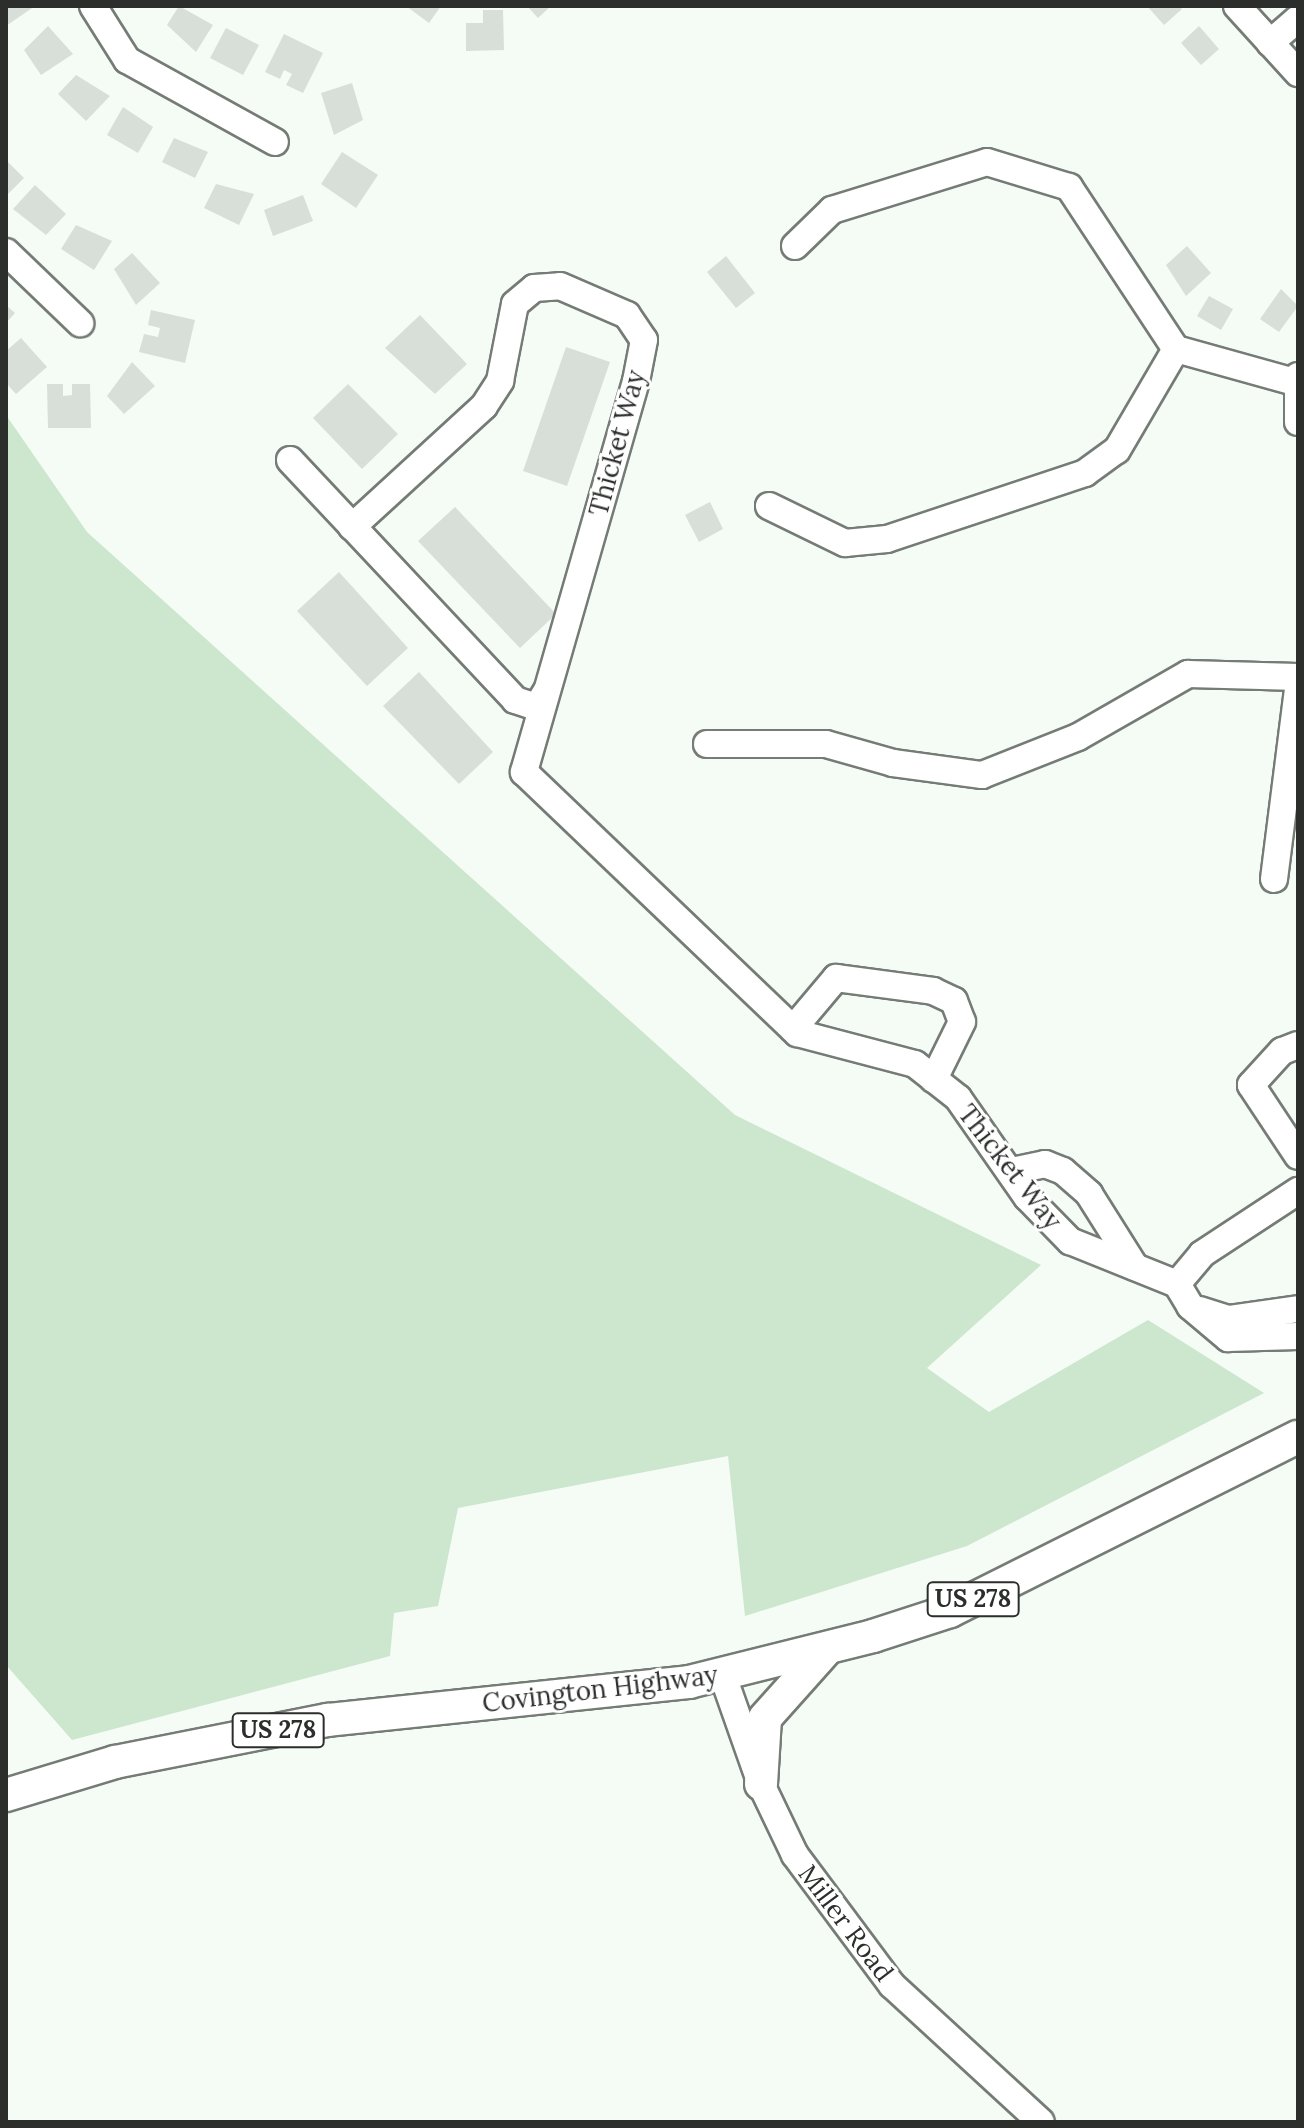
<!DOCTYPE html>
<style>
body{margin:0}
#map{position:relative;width:1304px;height:2128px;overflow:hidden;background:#f4fcf5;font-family:Lora,serif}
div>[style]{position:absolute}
.green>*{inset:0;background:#cde7ce}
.building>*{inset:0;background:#d8dfd8}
.roads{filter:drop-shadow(2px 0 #757b75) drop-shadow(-2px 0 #757b75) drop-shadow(0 2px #757b75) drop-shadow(0 -2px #757b75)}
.minor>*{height:26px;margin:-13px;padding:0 13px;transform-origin:13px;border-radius:13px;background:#fff}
.major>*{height:32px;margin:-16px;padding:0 16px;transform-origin:16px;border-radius:16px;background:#fff}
span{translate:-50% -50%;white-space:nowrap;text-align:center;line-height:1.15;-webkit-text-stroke:6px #fff;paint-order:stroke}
.shield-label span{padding:2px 6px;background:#fff;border:2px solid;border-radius:6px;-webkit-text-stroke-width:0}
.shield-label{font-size:24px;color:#2b2e2b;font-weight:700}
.street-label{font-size:26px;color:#2b2e2b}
.frame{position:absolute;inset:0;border:8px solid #2b2e2b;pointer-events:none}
</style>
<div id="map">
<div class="green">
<i style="clip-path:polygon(6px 415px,87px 532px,735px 1115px,1041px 1265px,927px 1368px,989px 1412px,1148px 1320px,1264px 1393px,967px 1546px,745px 1616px,728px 1456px,458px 1508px,438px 1606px,394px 1613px,390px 1656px,72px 1740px,6px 1665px)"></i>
</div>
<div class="building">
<i style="clip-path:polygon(6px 6px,35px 6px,6px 26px)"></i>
<i style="clip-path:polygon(179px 6px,213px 25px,196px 52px,167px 25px)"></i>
<i style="clip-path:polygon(406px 6px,441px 6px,429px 23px)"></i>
<i style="clip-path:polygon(527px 6px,551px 6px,538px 18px)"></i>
<i style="clip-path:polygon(1147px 6px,1179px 6px,1182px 9px,1164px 25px)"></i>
<i style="clip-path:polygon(483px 10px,503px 10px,504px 50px,466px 51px,466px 23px,483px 23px)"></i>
<i style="clip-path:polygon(48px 26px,73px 54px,41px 75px,24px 50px)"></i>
<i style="clip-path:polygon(1199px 26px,1219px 49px,1201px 65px,1181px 43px)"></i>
<i style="clip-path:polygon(226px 28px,259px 45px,243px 75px,210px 58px)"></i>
<i style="clip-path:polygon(284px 34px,323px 53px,303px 93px,286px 85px,292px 74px,284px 70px,280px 79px,265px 72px)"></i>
<i style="clip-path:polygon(76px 75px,110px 96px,86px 121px,58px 94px)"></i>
<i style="clip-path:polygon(352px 83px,363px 120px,334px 135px,321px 93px)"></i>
<i style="clip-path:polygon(123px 107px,153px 127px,138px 153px,107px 135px)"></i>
<i style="clip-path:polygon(174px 138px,208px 152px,195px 178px,162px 162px)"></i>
<i style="clip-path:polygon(342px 152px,378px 175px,356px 208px,321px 184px)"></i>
<i style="clip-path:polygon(6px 160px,24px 178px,6px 196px)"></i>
<i style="clip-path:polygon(216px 184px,254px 194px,239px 225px,204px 208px)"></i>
<i style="clip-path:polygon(35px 185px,66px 214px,46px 235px,13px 209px)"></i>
<i style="clip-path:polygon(303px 195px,313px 221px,273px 236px,264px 210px)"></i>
<i style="clip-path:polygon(76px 225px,112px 241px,94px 270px,61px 249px)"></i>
<i style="clip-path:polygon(1187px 246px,1211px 273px,1186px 296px,1166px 265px)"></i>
<i style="clip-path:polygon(132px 253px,160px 283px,136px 305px,114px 269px)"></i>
<i style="clip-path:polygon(726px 256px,755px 293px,736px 308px,707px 272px)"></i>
<i style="clip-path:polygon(1281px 289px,1298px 306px,1279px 332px,1260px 319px)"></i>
<i style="clip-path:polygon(1209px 296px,1233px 309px,1221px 330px,1197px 316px)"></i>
<i style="clip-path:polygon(6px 305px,15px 313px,6px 323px)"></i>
<i style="clip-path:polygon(151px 310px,195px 320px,185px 363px,139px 352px,144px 334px,158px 337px,160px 328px,148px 325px)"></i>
<i style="clip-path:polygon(420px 315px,467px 364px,435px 394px,385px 348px)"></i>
<i style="clip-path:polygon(21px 338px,47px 367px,16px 394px,6px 383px,6px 351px)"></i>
<i style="clip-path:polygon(566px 347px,610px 362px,567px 486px,523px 471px)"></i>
<i style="clip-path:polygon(132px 362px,155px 386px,124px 414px,107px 396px)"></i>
<i style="clip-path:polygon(47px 384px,63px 384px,63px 396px,72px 395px,72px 384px,90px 384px,91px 428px,48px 428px)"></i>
<i style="clip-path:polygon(348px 384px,398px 434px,362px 469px,313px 418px)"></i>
<i style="clip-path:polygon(710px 502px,723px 529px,699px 542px,685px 515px)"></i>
<i style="clip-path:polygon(455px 507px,556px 614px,520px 648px,418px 541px)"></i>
<i style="clip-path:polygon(339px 572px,408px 648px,367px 686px,297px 611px)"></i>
<i style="clip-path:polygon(419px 672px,493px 752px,459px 784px,383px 706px)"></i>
</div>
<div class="roads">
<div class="minor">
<i style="left:93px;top:6px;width:64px;rotate:57.8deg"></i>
<i style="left:127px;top:60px;width:169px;rotate:29deg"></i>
<i style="left:1237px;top:6px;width:91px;rotate:47.7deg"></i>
<i style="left:1270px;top:43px;width:37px;rotate:-41deg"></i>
<i style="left:795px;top:246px;width:52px;rotate:-44.2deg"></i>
<i style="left:832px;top:210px;width:162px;rotate:-17.2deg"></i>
<i style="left:987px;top:162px;width:86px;rotate:17deg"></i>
<i style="left:1069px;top:187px;width:194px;rotate:56.6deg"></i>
<i style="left:1176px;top:349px;width:123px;rotate:15.6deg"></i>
<i style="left:6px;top:252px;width:103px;rotate:43.8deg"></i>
<i style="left:1298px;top:376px;width:46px;rotate:90deg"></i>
<i style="left:290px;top:460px;width:329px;rotate:46.8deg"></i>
<i style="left:515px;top:700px;width:23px;rotate:18deg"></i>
<i style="left:537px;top:707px;width:17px;rotate:-59deg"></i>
<i style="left:769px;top:506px;width:85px;rotate:26deg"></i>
<i style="left:845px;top:543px;width:42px;rotate:-5.4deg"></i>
<i style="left:887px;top:539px;width:209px;rotate:-18.4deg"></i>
<i style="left:1085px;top:473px;width:39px;rotate:-36deg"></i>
<i style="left:1117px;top:450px;width:117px;rotate:-59.7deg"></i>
<i style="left:352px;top:527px;width:179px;rotate:-42.5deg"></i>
<i style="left:484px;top:406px;width:30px;rotate:-57deg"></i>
<i style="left:500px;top:381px;width:78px;rotate:-79deg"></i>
<i style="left:515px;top:304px;width:25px;rotate:-40deg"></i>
<i style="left:534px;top:288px;width:26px;rotate:-4deg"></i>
<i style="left:560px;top:286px;width:73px;rotate:23.4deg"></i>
<i style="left:627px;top:315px;width:30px;rotate:56deg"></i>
<i style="left:644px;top:340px;width:42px;rotate:101deg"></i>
<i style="left:636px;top:381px;width:407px;rotate:106deg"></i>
<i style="left:524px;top:772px;width:378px;rotate:43.7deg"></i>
<i style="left:797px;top:1033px;width:122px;rotate:14.7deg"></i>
<i style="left:915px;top:1064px;width:55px;rotate:38.3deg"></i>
<i style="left:958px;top:1098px;width:121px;rotate:55.1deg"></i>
<i style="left:1027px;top:1197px;width:62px;rotate:45.7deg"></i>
<i style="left:1070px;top:1241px;width:115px;rotate:21.9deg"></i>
<i style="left:1177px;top:1284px;width:26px;rotate:59deg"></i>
<i style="left:1190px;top:1306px;width:50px;rotate:40.1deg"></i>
<i style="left:1228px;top:1338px;width:70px;rotate:-1.6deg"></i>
<i style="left:707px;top:744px;width:119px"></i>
<i style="left:826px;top:744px;width:70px;rotate:15.8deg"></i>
<i style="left:893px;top:763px;width:90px;rotate:7.7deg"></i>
<i style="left:982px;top:775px;width:103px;rotate:-21.6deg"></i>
<i style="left:1078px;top:737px;width:127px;rotate:-29.8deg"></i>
<i style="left:1188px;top:674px;width:110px;rotate:1.6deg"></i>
<i style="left:1274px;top:879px;width:191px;rotate:-82.8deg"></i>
<i style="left:793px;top:1029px;width:67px;rotate:-49.9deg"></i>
<i style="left:836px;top:978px;width:98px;rotate:7.6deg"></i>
<i style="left:933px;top:991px;width:23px;rotate:25deg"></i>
<i style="left:954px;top:1001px;width:22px;rotate:69deg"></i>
<i style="left:962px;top:1022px;width:64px;rotate:116.2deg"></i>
<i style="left:1298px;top:1045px;width:17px;rotate:159deg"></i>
<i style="left:1282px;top:1051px;width:46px;rotate:132.4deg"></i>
<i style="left:1251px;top:1085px;width:85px;rotate:56.5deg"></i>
<i style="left:1012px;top:1171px;width:34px;rotate:-12deg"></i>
<i style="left:1045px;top:1164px;width:19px;rotate:21deg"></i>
<i style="left:1063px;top:1171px;width:35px;rotate:41deg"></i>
<i style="left:1089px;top:1194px;width:86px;rotate:57.8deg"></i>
<i style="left:1177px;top:1284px;width:39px;rotate:-50deg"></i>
<i style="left:1202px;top:1254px;width:115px;rotate:-33.3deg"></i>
<i style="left:1200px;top:1310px;width:29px;rotate:18deg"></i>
<i style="left:1228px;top:1319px;width:71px;rotate:-8.1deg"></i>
<i style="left:723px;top:1676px;width:114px;rotate:70.6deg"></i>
<i style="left:761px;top:1784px;width:79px;rotate:64.4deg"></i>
<i style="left:795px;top:1855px;width:162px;rotate:53.3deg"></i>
<i style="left:892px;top:1985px;width:202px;rotate:42.6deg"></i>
</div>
<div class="major">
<i style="left:761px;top:1784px;width:66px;rotate:-86.5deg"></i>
<i style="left:765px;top:1718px;width:90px;rotate:-48.2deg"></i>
<i style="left:6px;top:1795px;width:114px;rotate:-16.8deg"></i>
<i style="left:115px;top:1762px;width:217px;rotate:-11.2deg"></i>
<i style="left:328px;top:1720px;width:363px;rotate:-6deg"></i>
<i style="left:689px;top:1682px;width:190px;rotate:-14deg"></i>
<i style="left:873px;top:1636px;width:81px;rotate:-18deg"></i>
<i style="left:950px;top:1611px;width:389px;rotate:-26.6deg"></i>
</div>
</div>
<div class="shield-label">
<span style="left:973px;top:1599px">US 278</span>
<span style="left:278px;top:1730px">US 278</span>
</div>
<div class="street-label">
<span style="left:617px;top:443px;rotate:-75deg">Thicket Way</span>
<span style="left:1010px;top:1167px;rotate:52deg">Thicket Way</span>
<span style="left:600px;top:1689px;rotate:-7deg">Covington Highway</span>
<span style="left:846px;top:1923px;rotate:53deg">Miller Road</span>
</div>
<div class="frame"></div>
</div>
